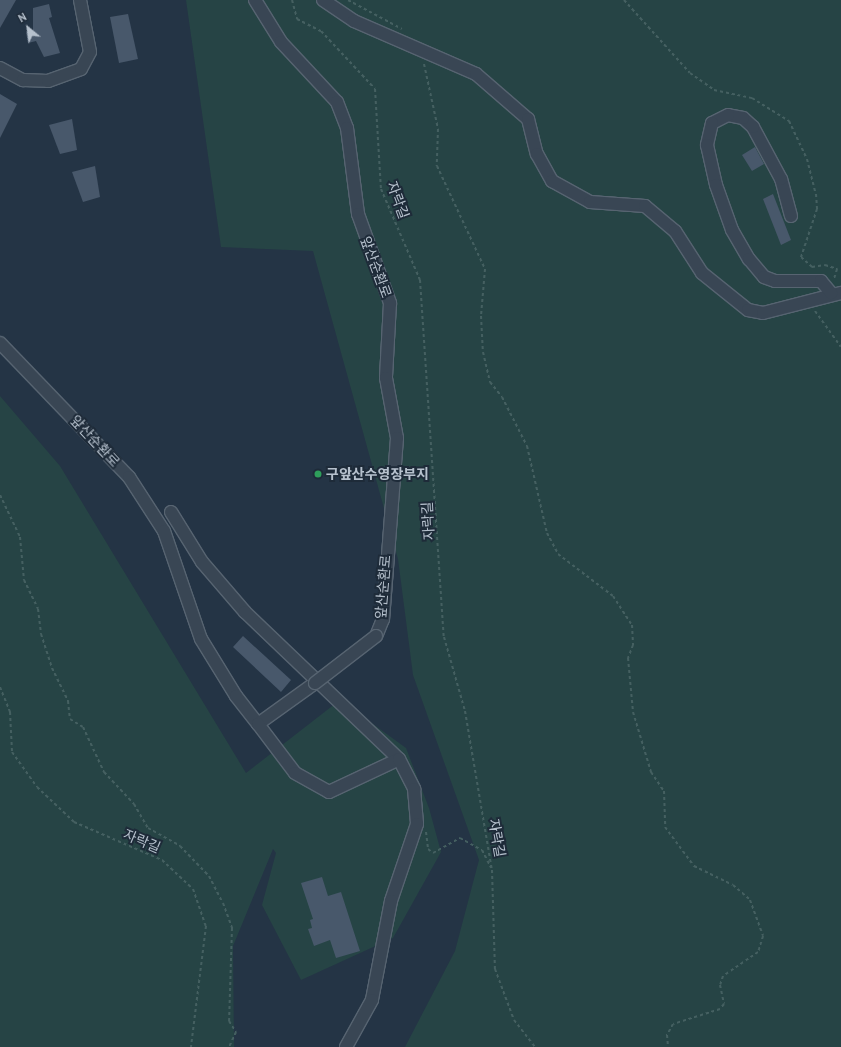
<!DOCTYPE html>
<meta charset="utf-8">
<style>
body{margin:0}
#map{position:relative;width:841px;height:1047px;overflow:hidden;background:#243445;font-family:"PT Sans","Noto Sans KR",sans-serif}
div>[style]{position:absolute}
.green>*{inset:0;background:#264445}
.building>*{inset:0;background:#48586b}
.path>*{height:2px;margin-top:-1px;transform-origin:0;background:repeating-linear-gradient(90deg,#456061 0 3px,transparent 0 6px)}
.roads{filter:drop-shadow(1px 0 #576471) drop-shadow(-1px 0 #576471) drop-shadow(0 1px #576471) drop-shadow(0 -1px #576471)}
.minor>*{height:12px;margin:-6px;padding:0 6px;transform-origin:6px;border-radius:6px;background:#394654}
.bridges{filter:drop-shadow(1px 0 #576471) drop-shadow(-1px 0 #576471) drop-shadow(0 1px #576471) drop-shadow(0 -1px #576471)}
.minor-bridge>*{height:12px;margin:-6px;padding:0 6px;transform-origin:6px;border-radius:6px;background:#394654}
.dots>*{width:11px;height:11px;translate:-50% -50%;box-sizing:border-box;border:2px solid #1e2b39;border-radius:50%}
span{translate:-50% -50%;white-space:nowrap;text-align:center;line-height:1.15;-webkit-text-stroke:4px #1e2b39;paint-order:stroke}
.street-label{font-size:14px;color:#b6c1cd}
.poi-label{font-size:14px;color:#b6c1cd;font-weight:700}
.left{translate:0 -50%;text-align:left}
.north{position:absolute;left:8px;top:8px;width:40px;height:40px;-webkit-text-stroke:3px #1e2b39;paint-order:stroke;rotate:331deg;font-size:11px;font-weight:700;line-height:16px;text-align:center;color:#b6c1cd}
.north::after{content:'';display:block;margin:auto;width:14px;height:18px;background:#b6c1cd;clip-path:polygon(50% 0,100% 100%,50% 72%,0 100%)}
</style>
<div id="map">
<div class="green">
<i style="clip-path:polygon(186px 0,841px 0,841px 1047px,405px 1047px,455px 951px,479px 860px,413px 675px,398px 559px,313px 251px,221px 247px)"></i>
<i style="clip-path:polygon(0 396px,60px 466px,246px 773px,340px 700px,406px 748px,429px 808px,441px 852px,393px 938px,301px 980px,262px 905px,276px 853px,273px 849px,233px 946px,234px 1047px,0 1047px)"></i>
</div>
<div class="building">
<i style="clip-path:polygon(0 0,16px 0,0 28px)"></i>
<i style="clip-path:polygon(49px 4px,52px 17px,49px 18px,60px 53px,44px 57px,36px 41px,28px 43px,26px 32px,33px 30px,33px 8px)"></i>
<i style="clip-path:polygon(128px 14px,138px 59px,119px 63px,110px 17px)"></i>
<i style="clip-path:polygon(0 94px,17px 104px,0 138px)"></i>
<i style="clip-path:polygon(72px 119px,77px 150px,60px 154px,49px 125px)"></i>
<i style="clip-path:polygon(755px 147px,764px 164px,752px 171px,742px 155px)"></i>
<i style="clip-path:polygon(95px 166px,100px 197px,83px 202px,72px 172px)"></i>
<i style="clip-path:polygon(773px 194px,791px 240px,781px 245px,763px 199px)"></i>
<i style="clip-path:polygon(243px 636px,291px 680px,281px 692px,233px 647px)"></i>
<i style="clip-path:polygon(322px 877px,328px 896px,341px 892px,360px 951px,336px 958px,330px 940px,314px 946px,308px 929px,312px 928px,310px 920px,313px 919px,301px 883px)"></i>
</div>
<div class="path">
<i style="left:292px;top:0;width:20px;rotate:75deg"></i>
<i style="left:297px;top:19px;width:27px;rotate:27deg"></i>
<i style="left:321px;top:31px;width:79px;rotate:47deg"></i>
<i style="left:375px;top:89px;width:100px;rotate:86.6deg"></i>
<i style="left:381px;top:189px;width:99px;rotate:66.8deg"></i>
<i style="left:420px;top:280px;width:358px;rotate:86.2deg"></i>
<i style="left:444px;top:637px;width:77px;rotate:74.2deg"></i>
<i style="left:465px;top:711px;width:161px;rotate:80.4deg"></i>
<i style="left:492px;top:870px;width:99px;rotate:88.3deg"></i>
<i style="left:495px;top:969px;width:54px;rotate:69.6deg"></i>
<i style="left:514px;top:1020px;width:34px;rotate:52deg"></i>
<i style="left:348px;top:0;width:61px;rotate:28.2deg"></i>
<i style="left:624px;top:0;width:98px;rotate:47.9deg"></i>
<i style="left:690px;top:73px;width:29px;rotate:35deg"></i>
<i style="left:714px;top:90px;width:39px;rotate:12deg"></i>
<i style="left:752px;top:98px;width:44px;rotate:31.9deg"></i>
<i style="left:789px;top:121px;width:42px;rotate:64.7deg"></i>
<i style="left:807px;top:159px;width:36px;rotate:76deg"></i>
<i style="left:816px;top:194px;width:15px;rotate:86deg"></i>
<i style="left:817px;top:209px;width:51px;rotate:108.4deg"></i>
<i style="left:801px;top:257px;width:15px;rotate:42deg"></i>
<i style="left:812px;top:267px;width:13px;rotate:-9deg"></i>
<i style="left:825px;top:265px;width:13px;rotate:18deg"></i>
<i style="left:837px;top:269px;width:10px;rotate:107deg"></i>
<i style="left:424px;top:64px;width:66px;rotate:77.8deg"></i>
<i style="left:438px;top:129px;width:37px;rotate:92deg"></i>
<i style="left:437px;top:166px;width:114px;rotate:65deg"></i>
<i style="left:485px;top:269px;width:47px;rotate:94.9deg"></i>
<i style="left:481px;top:316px;width:36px;rotate:87deg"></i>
<i style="left:483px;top:352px;width:31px;rotate:77deg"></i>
<i style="left:490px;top:382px;width:19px;rotate:51deg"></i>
<i style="left:502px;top:397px;width:55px;rotate:63deg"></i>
<i style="left:527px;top:446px;width:89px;rotate:77.1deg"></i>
<i style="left:547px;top:533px;width:24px;rotate:62deg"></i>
<i style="left:558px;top:554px;width:69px;rotate:37.4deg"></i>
<i style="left:613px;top:596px;width:35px;rotate:57deg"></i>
<i style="left:632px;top:625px;width:20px;rotate:87deg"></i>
<i style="left:633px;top:645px;width:14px;rotate:111deg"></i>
<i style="left:628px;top:658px;width:54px;rotate:84.7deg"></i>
<i style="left:633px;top:712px;width:63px;rotate:73.3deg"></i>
<i style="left:651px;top:772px;width:23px;rotate:56deg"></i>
<i style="left:664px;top:791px;width:36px;rotate:88deg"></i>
<i style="left:665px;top:827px;width:49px;rotate:53.4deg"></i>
<i style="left:694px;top:866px;width:43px;rotate:26deg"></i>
<i style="left:733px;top:885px;width:23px;rotate:41deg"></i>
<i style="left:750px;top:900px;width:38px;rotate:70deg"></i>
<i style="left:763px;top:936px;width:17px;rotate:107deg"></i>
<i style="left:758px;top:952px;width:42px;rotate:145.6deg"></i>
<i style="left:723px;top:976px;width:9px;rotate:108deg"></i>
<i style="left:720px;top:985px;width:19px;rotate:78deg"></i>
<i style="left:724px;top:1004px;width:6px;rotate:129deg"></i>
<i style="left:720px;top:1009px;width:49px;rotate:162.3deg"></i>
<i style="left:673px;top:1024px;width:13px;rotate:119deg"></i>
<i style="left:667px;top:1035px;width:12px;rotate:85deg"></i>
<i style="left:815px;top:311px;width:44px;rotate:54.2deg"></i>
<i style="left:0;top:495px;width:47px;rotate:64.5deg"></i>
<i style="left:20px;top:537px;width:43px;rotate:84.7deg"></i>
<i style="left:24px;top:580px;width:32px;rotate:64deg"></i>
<i style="left:38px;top:609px;width:25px;rotate:83deg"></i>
<i style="left:41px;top:634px;width:36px;rotate:72deg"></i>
<i style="left:52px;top:668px;width:37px;rotate:64deg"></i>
<i style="left:68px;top:701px;width:18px;rotate:84deg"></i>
<i style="left:70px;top:719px;width:15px;rotate:32deg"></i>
<i style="left:83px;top:727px;width:50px;rotate:65deg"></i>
<i style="left:104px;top:772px;width:44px;rotate:46.8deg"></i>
<i style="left:134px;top:804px;width:28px;rotate:60deg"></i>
<i style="left:148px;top:828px;width:37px;rotate:29deg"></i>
<i style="left:180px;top:846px;width:42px;rotate:46deg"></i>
<i style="left:209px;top:876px;width:30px;rotate:63deg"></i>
<i style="left:223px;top:903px;width:27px;rotate:70deg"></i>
<i style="left:232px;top:928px;width:93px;rotate:91.8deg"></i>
<i style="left:229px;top:1021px;width:13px;rotate:58deg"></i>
<i style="left:236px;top:1032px;width:17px;rotate:115deg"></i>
<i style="left:0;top:687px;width:27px;rotate:68deg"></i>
<i style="left:10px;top:712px;width:40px;rotate:87.1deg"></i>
<i style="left:12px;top:752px;width:43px;rotate:54.5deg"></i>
<i style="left:37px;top:787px;width:51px;rotate:43.4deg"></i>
<i style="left:74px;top:822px;width:96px;rotate:23.4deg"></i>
<i style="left:162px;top:860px;width:42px;rotate:43.1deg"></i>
<i style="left:193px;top:889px;width:39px;rotate:71deg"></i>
<i style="left:206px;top:926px;width:122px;rotate:97.1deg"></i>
<i style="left:426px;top:832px;width:17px;rotate:83deg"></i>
<i style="left:428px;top:849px;width:6px;rotate:39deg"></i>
<i style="left:433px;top:853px;width:31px;rotate:-29deg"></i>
<i style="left:460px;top:838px;width:25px;rotate:29deg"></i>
<i style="left:482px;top:850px;width:20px;rotate:63deg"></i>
</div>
<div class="roads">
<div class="minor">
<i style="left:255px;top:0;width:49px;rotate:58.2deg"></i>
<i style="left:281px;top:42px;width:82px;rotate:47deg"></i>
<i style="left:337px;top:102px;width:28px;rotate:69deg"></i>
<i style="left:347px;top:128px;width:87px;rotate:82.7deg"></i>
<i style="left:358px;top:214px;width:95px;rotate:70.2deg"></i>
<i style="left:390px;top:303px;width:75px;rotate:93.1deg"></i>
<i style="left:386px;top:378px;width:61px;rotate:79.6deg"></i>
<i style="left:397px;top:438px;width:182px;rotate:94.4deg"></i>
<i style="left:383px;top:619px;width:18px;rotate:112deg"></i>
<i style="left:323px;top:0;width:37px;rotate:34deg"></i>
<i style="left:354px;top:21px;width:133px;rotate:23.5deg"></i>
<i style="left:476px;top:74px;width:69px;rotate:40.9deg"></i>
<i style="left:528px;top:119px;width:36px;rotate:76deg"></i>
<i style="left:537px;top:154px;width:31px;rotate:61deg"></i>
<i style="left:552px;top:181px;width:43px;rotate:28.9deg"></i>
<i style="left:590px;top:202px;width:55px;rotate:4.2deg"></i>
<i style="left:645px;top:206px;width:39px;rotate:40deg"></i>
<i style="left:675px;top:231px;width:50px;rotate:57.3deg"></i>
<i style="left:702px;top:273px;width:59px;rotate:38.8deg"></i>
<i style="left:748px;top:310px;width:15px;rotate:11deg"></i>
<i style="left:763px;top:313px;width:81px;rotate:-14.4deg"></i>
<i style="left:0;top:68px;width:26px;rotate:28deg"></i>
<i style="left:23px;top:80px;width:25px;rotate:2deg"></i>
<i style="left:48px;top:81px;width:35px;rotate:-20deg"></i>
<i style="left:81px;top:69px;width:19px;rotate:-62deg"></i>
<i style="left:90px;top:52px;width:53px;rotate:-100.9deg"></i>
<i style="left:791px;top:216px;width:38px;rotate:-105deg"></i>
<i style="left:781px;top:179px;width:59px;rotate:-118.3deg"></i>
<i style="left:753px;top:127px;width:13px;rotate:-138deg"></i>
<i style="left:743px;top:118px;width:15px;rotate:-169deg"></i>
<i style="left:728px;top:115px;width:18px;rotate:153deg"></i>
<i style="left:712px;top:123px;width:23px;rotate:103deg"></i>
<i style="left:707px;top:145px;width:41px;rotate:77.3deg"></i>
<i style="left:716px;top:185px;width:48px;rotate:70.4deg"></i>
<i style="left:732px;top:230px;width:34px;rotate:60deg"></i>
<i style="left:749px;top:259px;width:23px;rotate:50deg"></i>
<i style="left:764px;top:277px;width:12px;rotate:20deg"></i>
<i style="left:775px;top:281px;width:46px"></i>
<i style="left:821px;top:281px;width:16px;rotate:50deg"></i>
<i style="left:0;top:343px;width:186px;rotate:46.1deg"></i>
<i style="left:129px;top:477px;width:64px;rotate:57.1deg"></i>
<i style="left:164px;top:531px;width:114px;rotate:71.1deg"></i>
<i style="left:201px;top:639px;width:67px;rotate:58.4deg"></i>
<i style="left:236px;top:696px;width:36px;rotate:52deg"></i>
<i style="left:258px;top:724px;width:70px;rotate:-35.7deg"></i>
<i style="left:171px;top:512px;width:59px;rotate:58.2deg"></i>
<i style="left:202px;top:562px;width:66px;rotate:49.3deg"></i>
<i style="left:245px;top:612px;width:213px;rotate:43.7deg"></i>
<i style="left:258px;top:724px;width:61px;rotate:52.9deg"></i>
<i style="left:295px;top:773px;width:39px;rotate:29deg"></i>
<i style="left:329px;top:792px;width:77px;rotate:-25.2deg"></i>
<i style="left:399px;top:759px;width:34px;rotate:63deg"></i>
<i style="left:414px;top:789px;width:35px;rotate:85deg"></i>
<i style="left:417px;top:824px;width:81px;rotate:108.7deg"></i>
<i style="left:391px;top:901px;width:101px;rotate:100.9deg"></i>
<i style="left:372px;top:1000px;width:54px;rotate:119deg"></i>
</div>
</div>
<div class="bridges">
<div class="minor-bridge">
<i style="left:315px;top:683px;width:77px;rotate:-37.6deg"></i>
</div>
</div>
<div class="dots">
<i style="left:318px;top:474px;background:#2e9e5b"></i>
</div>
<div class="street-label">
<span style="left:398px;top:200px;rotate:70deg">자락길</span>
<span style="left:376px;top:267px;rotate:70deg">앞산순환로</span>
<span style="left:95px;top:441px;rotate:47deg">앞산순환로</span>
<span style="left:428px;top:521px;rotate:-93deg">자락길</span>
<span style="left:383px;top:587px;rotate:-85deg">앞산순환로</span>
<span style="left:497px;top:838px;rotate:80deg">자락길</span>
<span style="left:142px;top:841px;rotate:23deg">자락길</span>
</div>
<div class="poi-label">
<span class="left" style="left:326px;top:474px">구앞산수영장부지</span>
</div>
<div class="north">N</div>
</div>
